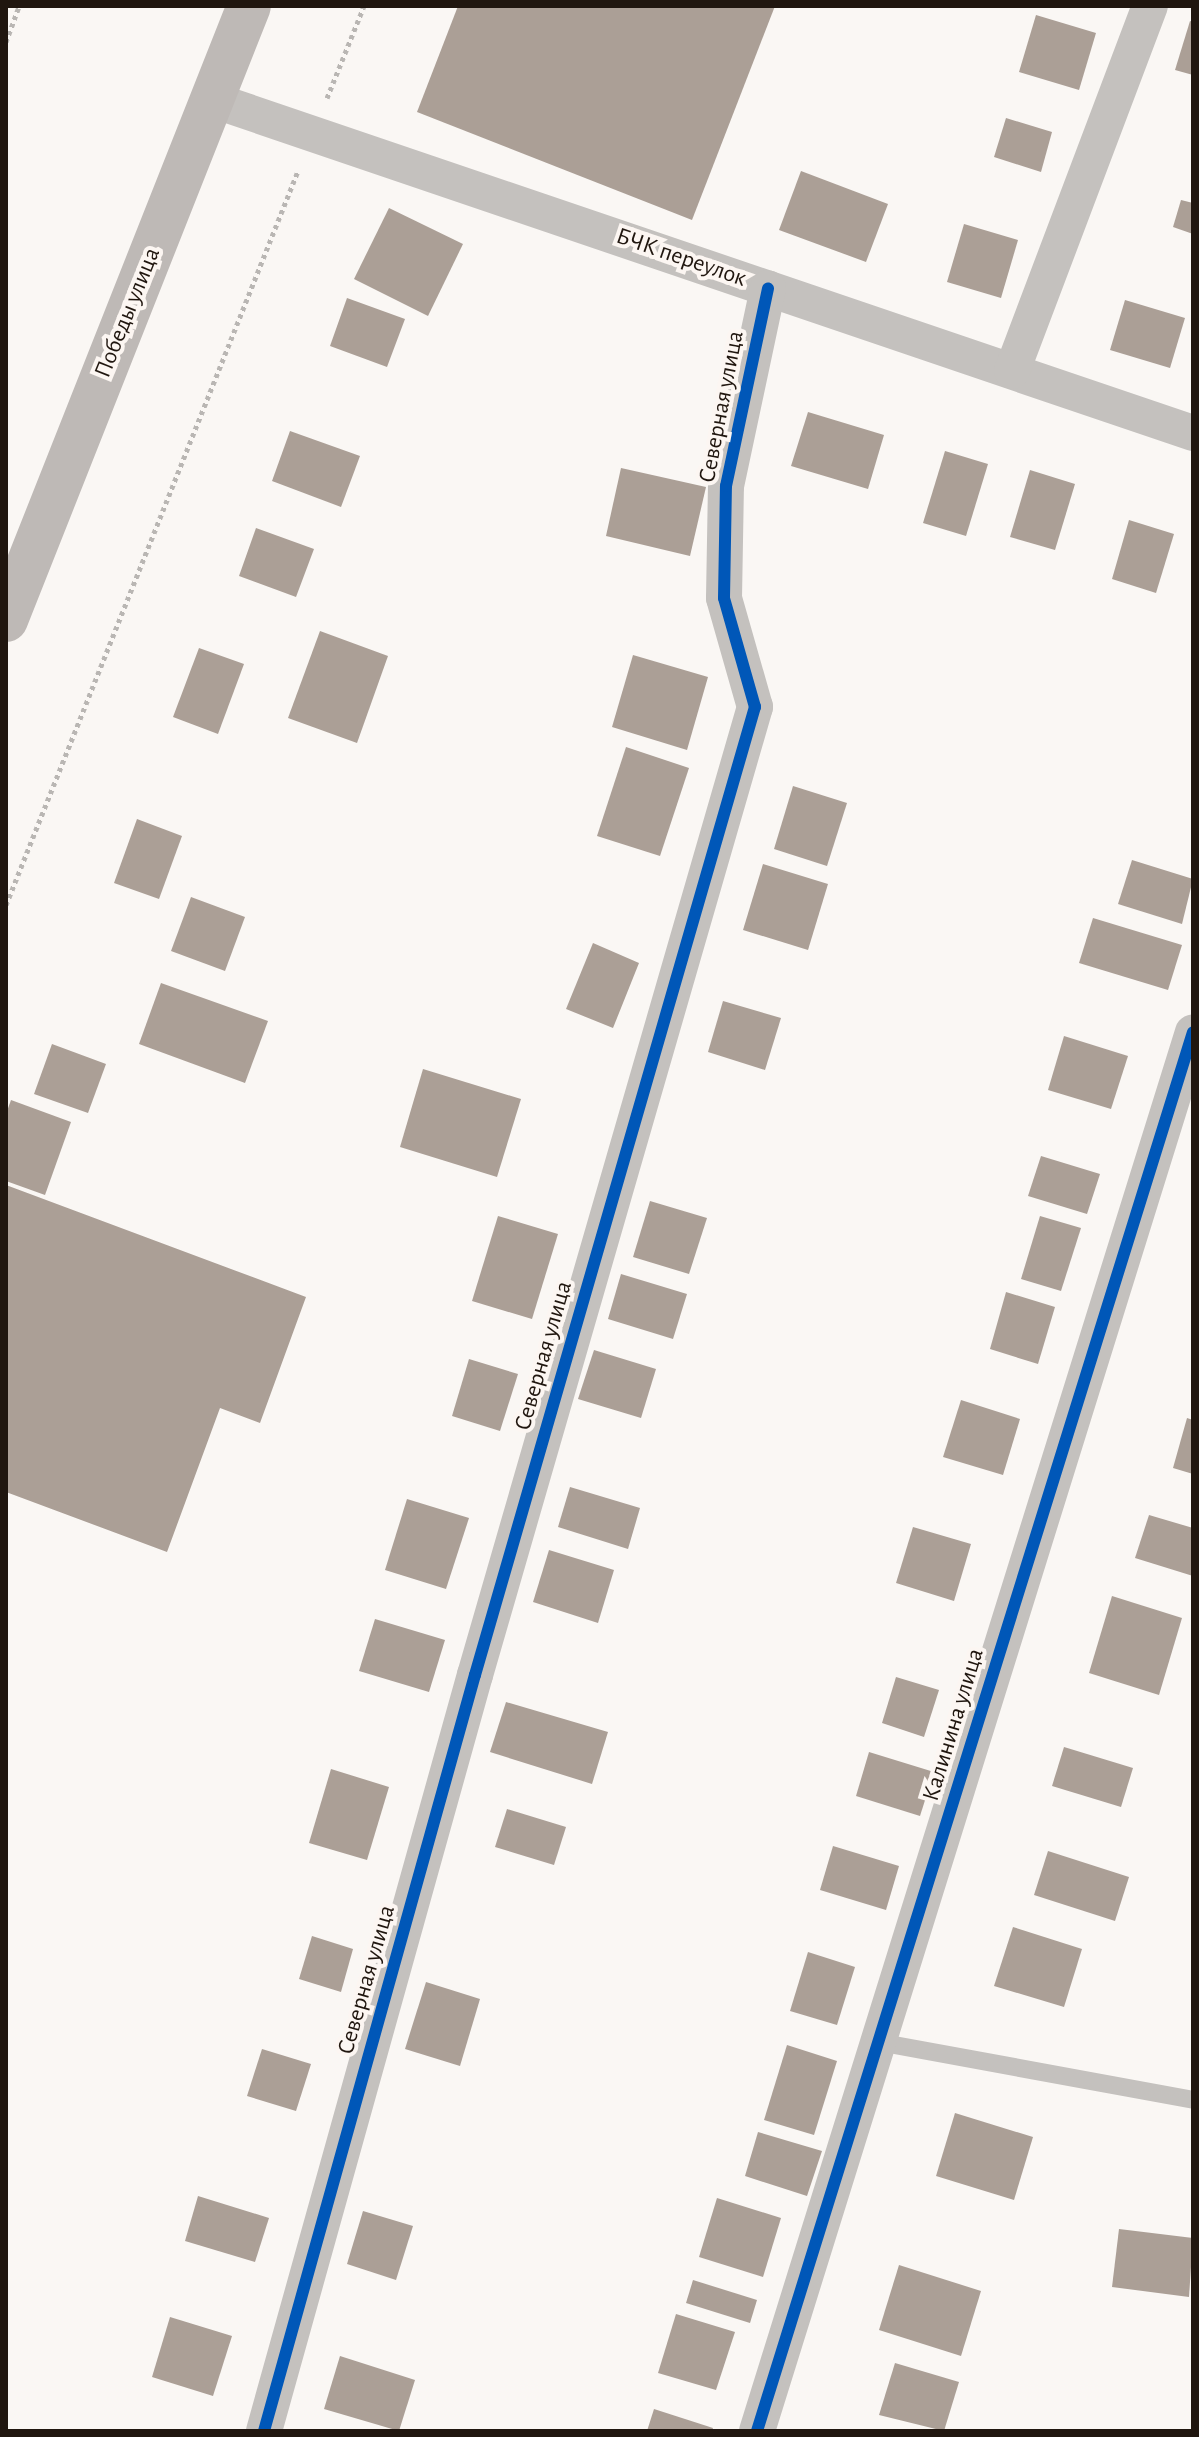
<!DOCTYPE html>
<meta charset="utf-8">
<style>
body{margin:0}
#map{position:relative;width:1199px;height:2437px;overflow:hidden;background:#faf7f4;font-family:"Alegreya Sans",sans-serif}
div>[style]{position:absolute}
.building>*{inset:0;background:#ab9f96}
.path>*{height:5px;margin-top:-2.5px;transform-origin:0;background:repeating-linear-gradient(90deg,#b9b6b3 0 4px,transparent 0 8px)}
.lane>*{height:18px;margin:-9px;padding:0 9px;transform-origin:9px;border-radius:9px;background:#c4c1be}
.street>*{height:36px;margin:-18px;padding:0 18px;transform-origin:18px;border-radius:18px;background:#c4c1be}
.primary>*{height:44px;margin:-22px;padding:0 22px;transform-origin:22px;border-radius:22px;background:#beb9b6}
.cycleway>*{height:12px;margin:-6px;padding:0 6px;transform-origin:6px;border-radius:6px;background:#0057b8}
span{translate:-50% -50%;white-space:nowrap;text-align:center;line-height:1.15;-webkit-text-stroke:8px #fcf6f2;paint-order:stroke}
.street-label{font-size:24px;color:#20160f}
.frame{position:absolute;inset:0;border:8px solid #20160f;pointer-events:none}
</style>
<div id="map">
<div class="building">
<i style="clip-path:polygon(458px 6px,775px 6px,692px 220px,417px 112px)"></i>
<i style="clip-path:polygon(1036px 15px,1096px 33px,1079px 90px,1019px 72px)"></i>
<i style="clip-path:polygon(1190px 21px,1193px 22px,1193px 75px,1175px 70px)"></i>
<i style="clip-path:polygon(1006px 118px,1052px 132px,1041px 172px,994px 157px)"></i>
<i style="clip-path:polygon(801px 171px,888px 204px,866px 262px,779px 230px)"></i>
<i style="clip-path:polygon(1181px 200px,1193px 203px,1193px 234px,1173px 227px)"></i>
<i style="clip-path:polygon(389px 208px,463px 244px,428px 316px,354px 279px)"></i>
<i style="clip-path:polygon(964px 224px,1018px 240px,1001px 298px,947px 282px)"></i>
<i style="clip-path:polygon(347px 298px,405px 319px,387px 367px,330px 346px)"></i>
<i style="clip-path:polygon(1125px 300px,1185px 318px,1170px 368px,1110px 350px)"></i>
<i style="clip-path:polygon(808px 412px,884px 435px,868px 489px,791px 466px)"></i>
<i style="clip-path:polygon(290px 431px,360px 456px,341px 507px,272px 481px)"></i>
<i style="clip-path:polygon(945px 451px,988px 464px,966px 536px,923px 523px)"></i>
<i style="clip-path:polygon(621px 468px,706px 487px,690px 556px,606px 536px)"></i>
<i style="clip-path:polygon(1030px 470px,1075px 484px,1055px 550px,1010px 537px)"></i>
<i style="clip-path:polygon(1129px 520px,1174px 534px,1156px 593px,1112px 579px)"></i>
<i style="clip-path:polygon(256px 528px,314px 549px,296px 597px,239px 576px)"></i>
<i style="clip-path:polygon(320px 631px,388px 656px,357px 743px,288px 718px)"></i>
<i style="clip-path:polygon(199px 648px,244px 664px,218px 734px,173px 717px)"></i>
<i style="clip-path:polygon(633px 655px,708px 677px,687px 750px,612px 727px)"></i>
<i style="clip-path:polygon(626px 747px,689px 768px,660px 856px,597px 836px)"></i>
<i style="clip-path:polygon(793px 786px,847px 803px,827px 866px,774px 849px)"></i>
<i style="clip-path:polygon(137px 819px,182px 836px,159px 899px,114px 883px)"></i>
<i style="clip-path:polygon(1132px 860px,1193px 879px,1182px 924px,1118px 904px)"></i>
<i style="clip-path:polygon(763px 864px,828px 884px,808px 950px,743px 930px)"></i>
<i style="clip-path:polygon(191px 897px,245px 917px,225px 971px,171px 951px)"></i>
<i style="clip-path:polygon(1093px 918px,1182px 945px,1168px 990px,1079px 963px)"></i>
<i style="clip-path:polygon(593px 943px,639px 963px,613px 1028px,566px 1009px)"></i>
<i style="clip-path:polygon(161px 983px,268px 1021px,245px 1083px,139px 1044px)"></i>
<i style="clip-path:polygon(723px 1001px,781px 1018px,765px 1070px,708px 1052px)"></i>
<i style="clip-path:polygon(1064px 1036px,1128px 1056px,1111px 1109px,1048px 1090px)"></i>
<i style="clip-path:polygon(52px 1044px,106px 1064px,88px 1113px,34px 1094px)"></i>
<i style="clip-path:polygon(423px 1069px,521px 1099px,497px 1177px,400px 1147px)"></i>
<i style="clip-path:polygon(11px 1100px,71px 1122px,45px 1195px,6px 1181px,6px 1114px)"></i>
<i style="clip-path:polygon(1041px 1156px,1100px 1174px,1087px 1214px,1028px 1196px)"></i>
<i style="clip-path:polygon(6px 1185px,306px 1297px,260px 1423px,220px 1408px,167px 1552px,6px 1492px)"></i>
<i style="clip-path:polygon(650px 1201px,707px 1218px,689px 1274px,633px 1257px)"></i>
<i style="clip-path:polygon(498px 1216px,558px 1234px,532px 1319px,472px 1301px)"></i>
<i style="clip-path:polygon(1040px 1216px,1081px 1228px,1061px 1291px,1021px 1279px)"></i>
<i style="clip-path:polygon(621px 1274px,687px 1294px,673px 1339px,608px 1319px)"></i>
<i style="clip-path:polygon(1006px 1292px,1055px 1307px,1038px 1364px,990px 1349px)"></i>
<i style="clip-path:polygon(594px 1350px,656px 1369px,641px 1418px,578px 1399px)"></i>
<i style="clip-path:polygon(469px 1359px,518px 1374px,500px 1431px,452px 1416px)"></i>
<i style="clip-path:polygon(961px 1400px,1020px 1419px,1003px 1475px,943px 1457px)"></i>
<i style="clip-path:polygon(1187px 1418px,1193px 1420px,1193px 1474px,1173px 1468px)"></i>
<i style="clip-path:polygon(570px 1487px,640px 1508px,628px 1549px,558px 1527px)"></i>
<i style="clip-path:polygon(407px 1499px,469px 1518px,446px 1589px,385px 1570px)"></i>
<i style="clip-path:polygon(1149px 1515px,1193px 1528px,1193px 1576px,1135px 1558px)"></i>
<i style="clip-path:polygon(913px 1527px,971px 1544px,954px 1601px,896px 1583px)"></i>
<i style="clip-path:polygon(549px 1550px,614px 1570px,598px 1623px,533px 1602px)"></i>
<i style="clip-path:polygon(1112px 1596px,1182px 1618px,1159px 1695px,1089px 1673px)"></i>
<i style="clip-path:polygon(375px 1619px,445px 1640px,429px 1692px,359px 1671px)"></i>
<i style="clip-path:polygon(896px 1677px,939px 1690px,924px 1737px,882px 1723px)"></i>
<i style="clip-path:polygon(506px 1702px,608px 1732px,592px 1784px,490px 1752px)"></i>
<i style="clip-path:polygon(1064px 1747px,1133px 1768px,1121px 1807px,1052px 1786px)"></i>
<i style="clip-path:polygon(869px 1752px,934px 1772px,920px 1816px,856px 1796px)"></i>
<i style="clip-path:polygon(331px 1769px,389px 1787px,367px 1860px,309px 1843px)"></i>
<i style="clip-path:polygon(507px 1809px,566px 1827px,554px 1865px,495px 1847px)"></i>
<i style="clip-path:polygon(833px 1846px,899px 1866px,886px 1910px,820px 1890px)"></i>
<i style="clip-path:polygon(1048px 1851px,1129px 1877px,1115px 1921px,1034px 1895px)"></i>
<i style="clip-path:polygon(1013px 1927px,1082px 1949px,1064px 2007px,994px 1986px)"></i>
<i style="clip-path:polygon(312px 1936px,353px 1949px,341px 1992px,299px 1979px)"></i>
<i style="clip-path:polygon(808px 1952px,855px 1967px,837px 2025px,790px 2011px)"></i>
<i style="clip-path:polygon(426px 1982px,480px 1999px,460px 2066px,405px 2049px)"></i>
<i style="clip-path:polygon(787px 2045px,837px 2061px,814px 2135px,764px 2120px)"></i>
<i style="clip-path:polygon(262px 2049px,311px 2064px,296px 2111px,247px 2096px)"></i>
<i style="clip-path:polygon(955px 2113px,1033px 2137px,1014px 2200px,936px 2176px)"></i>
<i style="clip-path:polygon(758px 2132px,822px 2151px,807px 2196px,745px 2176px)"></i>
<i style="clip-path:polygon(198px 2196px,269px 2218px,255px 2262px,185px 2241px)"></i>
<i style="clip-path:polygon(717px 2198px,781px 2218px,763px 2277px,699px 2257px)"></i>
<i style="clip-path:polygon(363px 2211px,413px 2226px,396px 2280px,347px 2264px)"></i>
<i style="clip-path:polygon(1119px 2229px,1193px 2238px,1189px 2297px,1112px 2287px)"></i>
<i style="clip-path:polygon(899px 2265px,981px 2291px,961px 2356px,879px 2330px)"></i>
<i style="clip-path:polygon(693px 2280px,757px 2300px,750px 2323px,686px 2303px)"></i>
<i style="clip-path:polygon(676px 2314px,735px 2332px,716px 2390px,658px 2373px)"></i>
<i style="clip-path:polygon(170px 2317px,232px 2336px,213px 2396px,152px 2377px)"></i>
<i style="clip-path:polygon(340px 2356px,415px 2380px,399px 2431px,324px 2409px)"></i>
<i style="clip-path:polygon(895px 2363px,959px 2382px,944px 2431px,879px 2415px)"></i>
<i style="clip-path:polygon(654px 2409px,713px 2428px,712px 2431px,647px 2431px)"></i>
</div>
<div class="path">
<i style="left:6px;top:42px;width:38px;rotate:-70deg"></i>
<i style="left:327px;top:98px;width:99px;rotate:-68.1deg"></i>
<i style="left:6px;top:905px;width:790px;rotate:-68.31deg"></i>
</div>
<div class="lane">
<i style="left:878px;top:2042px;width:320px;rotate:10.4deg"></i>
</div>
<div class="street">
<i style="left:213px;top:100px;width:1035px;rotate:18.77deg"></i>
<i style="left:1012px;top:371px;width:390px;rotate:-69.3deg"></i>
<i style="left:264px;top:2431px;width:785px;rotate:-74.41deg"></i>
<i style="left:475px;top:1675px;width:1008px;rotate:-73.87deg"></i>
<i style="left:755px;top:707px;width:113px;rotate:-105.9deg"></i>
<i style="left:724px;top:598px;width:112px;rotate:-89deg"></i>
<i style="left:726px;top:486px;width:202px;rotate:-78deg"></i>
<i style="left:757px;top:2431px;width:1465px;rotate:-72.69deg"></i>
</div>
<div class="primary">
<i style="left:6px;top:620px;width:660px;rotate:-68.41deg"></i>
</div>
<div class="cycleway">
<i style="left:264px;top:2431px;width:785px;rotate:-74.41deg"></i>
<i style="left:475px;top:1675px;width:1008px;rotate:-73.87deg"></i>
<i style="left:755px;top:707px;width:113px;rotate:-105.9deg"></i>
<i style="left:724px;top:598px;width:112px;rotate:-89deg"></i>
<i style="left:726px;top:486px;width:202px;rotate:-78deg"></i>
<i style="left:757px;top:2431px;width:1465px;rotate:-72.69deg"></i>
</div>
<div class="street-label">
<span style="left:681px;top:258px;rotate:19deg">БЧК переулок</span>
<span style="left:128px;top:313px;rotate:-68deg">Победы улица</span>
<span style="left:722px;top:407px;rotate:-79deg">Северная улица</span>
<span style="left:544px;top:1356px;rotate:-74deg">Северная улица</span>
<span style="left:954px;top:1725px;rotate:-73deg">Калинина улица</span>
<span style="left:367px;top:1980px;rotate:-74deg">Северная улица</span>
</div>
<div class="frame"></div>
</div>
